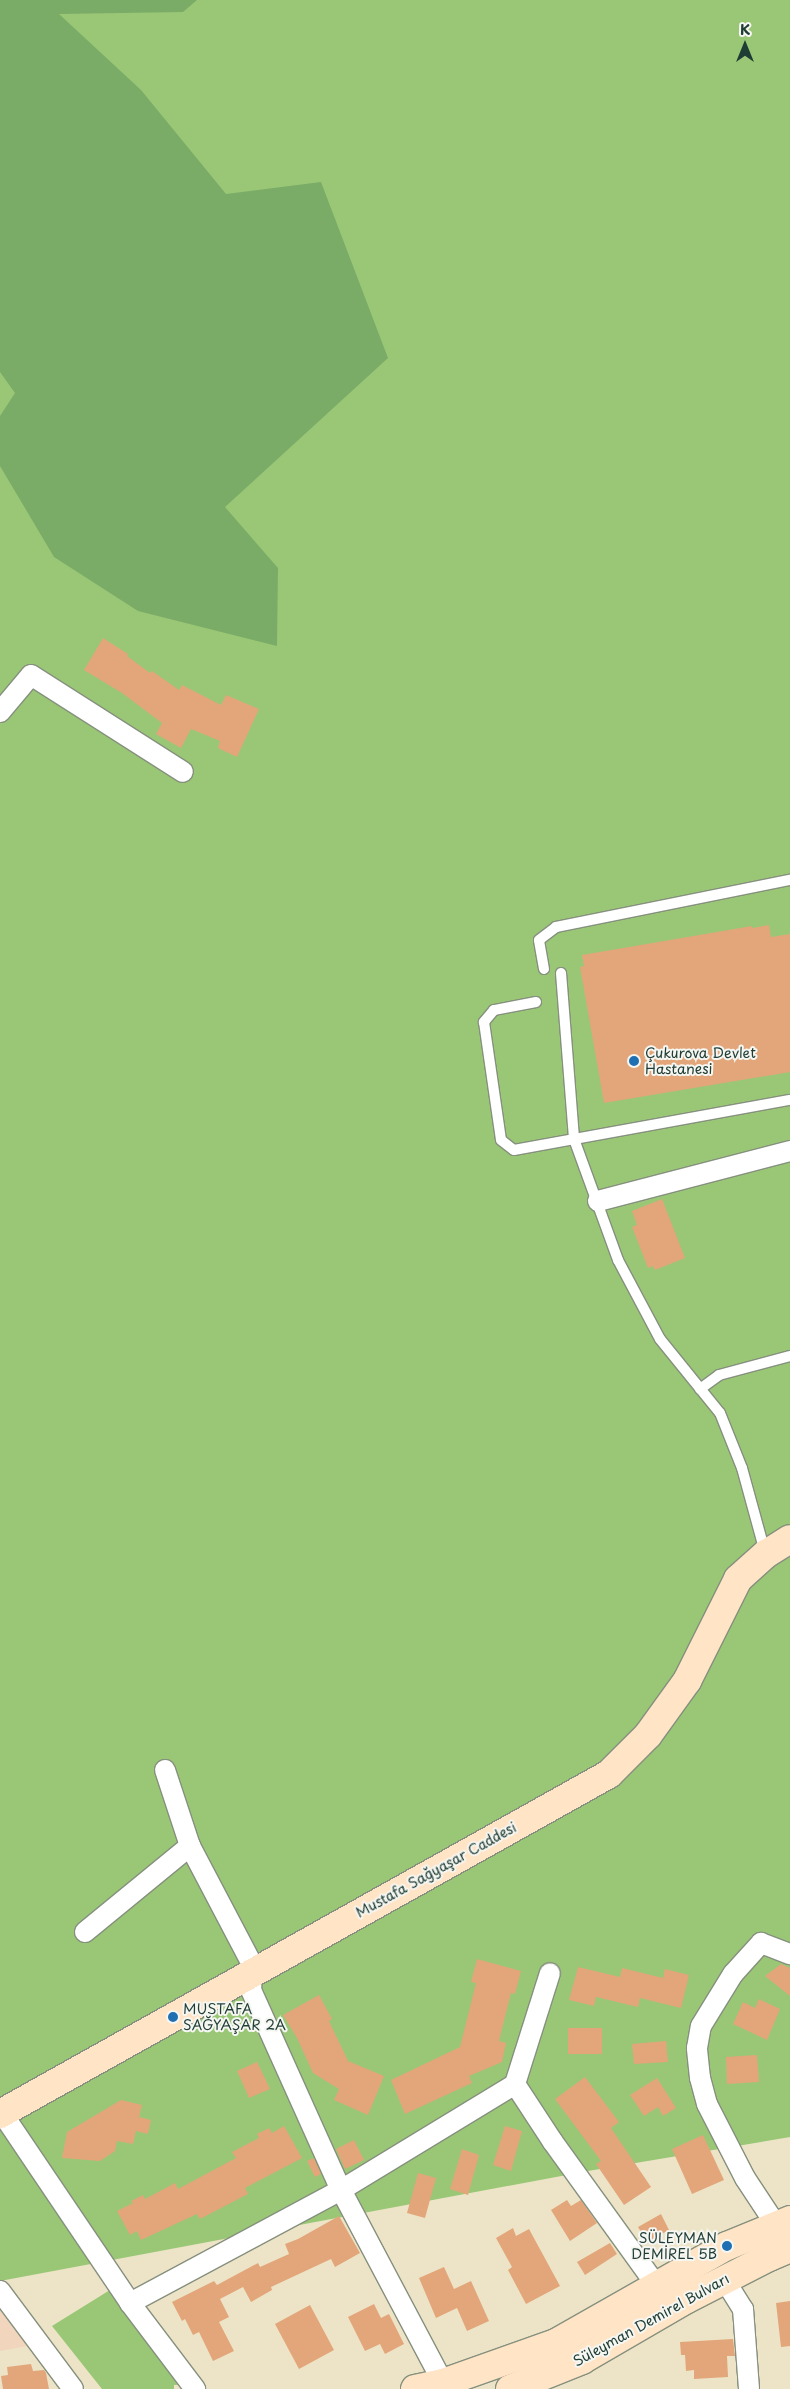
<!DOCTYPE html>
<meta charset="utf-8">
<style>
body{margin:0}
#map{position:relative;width:790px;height:2389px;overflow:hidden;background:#ede4c7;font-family:"Playpen Sans",sans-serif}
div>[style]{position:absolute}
.built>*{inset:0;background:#f1d5bd}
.green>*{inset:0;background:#99c776}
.forest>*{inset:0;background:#7aac67}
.building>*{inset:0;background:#e2a67a}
.roads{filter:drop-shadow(1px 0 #86907e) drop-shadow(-1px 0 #86907e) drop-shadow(0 1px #86907e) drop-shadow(0 -1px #86907e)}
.lane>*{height:10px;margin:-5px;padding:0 5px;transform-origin:5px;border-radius:5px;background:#fff}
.street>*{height:20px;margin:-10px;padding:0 10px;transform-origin:10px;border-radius:10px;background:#fff}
.secondary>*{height:28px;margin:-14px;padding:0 14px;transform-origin:14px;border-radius:14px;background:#ffe4c6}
.dots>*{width:14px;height:14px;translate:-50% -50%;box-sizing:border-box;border:2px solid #f6f6f2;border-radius:50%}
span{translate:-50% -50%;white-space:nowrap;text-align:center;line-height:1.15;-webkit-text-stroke:4px #f6f6f2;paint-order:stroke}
.poi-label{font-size:14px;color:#1f3d34}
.left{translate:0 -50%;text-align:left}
.right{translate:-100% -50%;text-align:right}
.street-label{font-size:14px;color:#1f3d34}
.north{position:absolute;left:720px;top:20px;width:50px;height:50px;-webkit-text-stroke:4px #f6f6f2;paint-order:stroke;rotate:0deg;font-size:14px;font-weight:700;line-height:20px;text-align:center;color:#1f3d34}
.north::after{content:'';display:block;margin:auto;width:18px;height:22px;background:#1f3d34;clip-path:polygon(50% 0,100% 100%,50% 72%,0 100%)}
</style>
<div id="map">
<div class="built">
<i style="clip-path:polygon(0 2303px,33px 2345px,0 2351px)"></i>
</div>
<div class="green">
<i style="clip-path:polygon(0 0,790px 0,790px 2137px,588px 2171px,0 2281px)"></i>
<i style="clip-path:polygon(118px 2285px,194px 2384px,174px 2385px,174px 2389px,102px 2389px,52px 2326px)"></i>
</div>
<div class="forest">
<i style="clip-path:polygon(0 0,197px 0,183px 12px,59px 14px,141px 90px,226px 194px,321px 182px,388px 358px,225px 507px,278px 568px,277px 646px,138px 611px,54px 557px,0 466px,0 416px,15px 393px,0 372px)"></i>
</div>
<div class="building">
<i style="clip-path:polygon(103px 638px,128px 654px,127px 656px,150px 673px,152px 671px,179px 690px,182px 685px,221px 705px,226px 695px,259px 709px,237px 757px,218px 748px,220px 741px,191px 729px,181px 748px,156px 734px,162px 723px,122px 693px,84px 670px)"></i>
<i style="clip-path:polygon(769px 925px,771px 937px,790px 934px,790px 1072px,604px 1103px,580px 967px,584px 966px,582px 955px,752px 926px,752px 928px)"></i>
<i style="clip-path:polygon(662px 1199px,685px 1258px,655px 1270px,653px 1266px,648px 1268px,632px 1227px,637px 1225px,632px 1211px)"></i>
<i style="clip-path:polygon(477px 1959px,521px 1971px,515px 1994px,511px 1993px,499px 2041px,506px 2043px,502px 2062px,469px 2076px,472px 2083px,405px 2114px,391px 2080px,460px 2047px,476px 1983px,471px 1982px)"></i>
<i style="clip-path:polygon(781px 1964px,790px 1968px,790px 1996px,765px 1976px)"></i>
<i style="clip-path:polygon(578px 1967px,620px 1977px,622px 1968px,663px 1978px,665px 1969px,689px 1975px,681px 2008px,640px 1998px,638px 2007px,596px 1997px,594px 2006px,569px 2000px)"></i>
<i style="clip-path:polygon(319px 1995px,332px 2019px,329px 2021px,348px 2061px,384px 2076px,368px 2115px,334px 2100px,339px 2089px,313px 2073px,297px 2038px,283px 2015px)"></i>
<i style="clip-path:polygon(759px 1999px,780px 2009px,767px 2040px,733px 2024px,743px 2002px,755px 2008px)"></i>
<i style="clip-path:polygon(568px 2028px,602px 2028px,602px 2054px,568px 2054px)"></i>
<i style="clip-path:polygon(666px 2041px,668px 2062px,634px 2064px,632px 2044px)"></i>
<i style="clip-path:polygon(757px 2055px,759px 2082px,727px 2084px,726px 2057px)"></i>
<i style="clip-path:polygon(257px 2062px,270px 2089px,249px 2098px,237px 2071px)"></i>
<i style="clip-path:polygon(585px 2077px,619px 2122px,611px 2128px,651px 2187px,624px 2205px,596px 2164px,601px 2161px,555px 2099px)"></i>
<i style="clip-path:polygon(657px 2078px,676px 2108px,663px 2116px,658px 2107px,644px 2116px,630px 2095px)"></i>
<i style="clip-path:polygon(121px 2100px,142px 2105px,139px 2117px,151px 2120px,148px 2134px,136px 2131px,133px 2144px,117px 2141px,115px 2151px,100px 2161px,62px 2158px,67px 2132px)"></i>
<i style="clip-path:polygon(284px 2126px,302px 2158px,245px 2188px,248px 2194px,200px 2219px,197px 2214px,141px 2240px,137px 2231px,130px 2235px,117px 2211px,133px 2203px,131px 2201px,143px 2195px,145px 2199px,175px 2183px,178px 2189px,236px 2158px,232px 2152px,259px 2138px,257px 2134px,269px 2128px,272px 2133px)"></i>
<i style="clip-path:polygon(505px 2126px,522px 2131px,511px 2171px,493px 2165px)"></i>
<i style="clip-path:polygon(703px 2135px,724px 2180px,692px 2194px,672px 2149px)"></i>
<i style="clip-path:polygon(354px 2140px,364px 2160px,345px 2169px,336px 2149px)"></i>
<i style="clip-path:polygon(462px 2149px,479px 2155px,468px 2195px,450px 2189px)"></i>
<i style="clip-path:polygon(314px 2158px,321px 2174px,315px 2177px,307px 2161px)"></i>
<i style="clip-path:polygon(418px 2173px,436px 2178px,425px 2218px,407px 2213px)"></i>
<i style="clip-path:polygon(567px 2200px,571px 2206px,581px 2200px,597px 2223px,570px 2241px,551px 2210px)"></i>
<i style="clip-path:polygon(661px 2214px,669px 2230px,647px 2242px,638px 2227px)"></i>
<i style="clip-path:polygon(339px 2216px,360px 2253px,335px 2267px,331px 2259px,271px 2287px,272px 2290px,251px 2302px,243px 2287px,220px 2299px,229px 2317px,219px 2322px,234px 2351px,213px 2361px,199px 2332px,193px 2335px,185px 2319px,182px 2321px,172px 2302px,214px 2281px,217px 2285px,258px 2263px,260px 2267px,289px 2254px,285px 2244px,298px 2239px)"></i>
<i style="clip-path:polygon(513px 2228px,516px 2236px,529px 2229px,560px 2286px,526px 2304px,508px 2270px,512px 2267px,496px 2238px)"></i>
<i style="clip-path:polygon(610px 2243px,617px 2254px,585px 2275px,577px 2262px)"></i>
<i style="clip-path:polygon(444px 2267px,454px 2289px,471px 2281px,489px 2321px,467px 2331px,457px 2308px,436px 2318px,419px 2278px)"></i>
<i style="clip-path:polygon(790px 2301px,790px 2346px,781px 2347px,776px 2303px)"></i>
<i style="clip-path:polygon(374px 2304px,381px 2318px,389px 2314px,404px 2344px,385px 2354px,380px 2344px,365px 2351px,348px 2317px)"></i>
<i style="clip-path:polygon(310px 2305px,334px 2350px,299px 2369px,275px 2324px)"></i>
<i style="clip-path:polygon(733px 2339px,735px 2356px,727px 2356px,728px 2377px,694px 2379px,694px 2370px,686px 2371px,685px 2355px,681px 2355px,680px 2342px)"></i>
<i style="clip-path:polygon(31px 2364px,33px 2371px,44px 2370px,46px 2373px,49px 2389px,3px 2389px,1px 2376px,8px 2375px,7px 2367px)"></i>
</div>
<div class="roads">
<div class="lane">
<i style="left:544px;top:969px;width:29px;rotate:-100deg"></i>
<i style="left:539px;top:940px;width:21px;rotate:-37deg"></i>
<i style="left:556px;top:927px;width:239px;rotate:-11.4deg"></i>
<i style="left:561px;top:973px;width:167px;rotate:85.5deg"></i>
<i style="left:574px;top:1139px;width:129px;rotate:70deg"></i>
<i style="left:618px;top:1260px;width:89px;rotate:62deg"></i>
<i style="left:660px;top:1339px;width:95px;rotate:51deg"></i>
<i style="left:720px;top:1413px;width:59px;rotate:68.2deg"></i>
<i style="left:742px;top:1468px;width:87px;rotate:74.7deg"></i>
<i style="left:536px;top:1002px;width:43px;rotate:169.2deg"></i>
<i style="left:494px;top:1010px;width:16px;rotate:130deg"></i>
<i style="left:484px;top:1022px;width:119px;rotate:81.8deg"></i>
<i style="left:501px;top:1140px;width:16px;rotate:38deg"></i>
<i style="left:514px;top:1150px;width:280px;rotate:-10.3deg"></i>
<i style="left:700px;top:1389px;width:24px;rotate:-36deg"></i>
<i style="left:719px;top:1375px;width:73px;rotate:-15deg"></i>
</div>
<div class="street">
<i style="left:0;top:712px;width:48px;rotate:-50deg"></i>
<i style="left:31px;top:675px;width:180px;rotate:32.5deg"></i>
<i style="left:598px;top:1201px;width:198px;rotate:-14.6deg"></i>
<i style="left:165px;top:1770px;width:80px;rotate:71.8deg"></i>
<i style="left:190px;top:1846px;width:133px;rotate:62.3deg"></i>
<i style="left:252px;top:1964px;width:26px;rotate:92deg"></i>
<i style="left:251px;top:1990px;width:219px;rotate:65.8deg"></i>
<i style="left:341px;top:2190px;width:218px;rotate:62.1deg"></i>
<i style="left:85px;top:1932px;width:136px;rotate:-39.3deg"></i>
<i style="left:515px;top:2084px;width:116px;rotate:-72.5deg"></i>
<i style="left:2px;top:2113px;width:229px;rotate:56deg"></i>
<i style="left:130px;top:2303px;width:108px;rotate:52.9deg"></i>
<i style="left:776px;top:2225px;width:56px;rotate:-123.4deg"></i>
<i style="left:745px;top:2178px;width:83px;rotate:-117.2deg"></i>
<i style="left:707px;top:2104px;width:27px;rotate:-105deg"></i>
<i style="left:700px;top:2078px;width:30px;rotate:-96deg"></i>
<i style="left:697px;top:2048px;width:22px;rotate:-80deg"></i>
<i style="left:701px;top:2026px;width:61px;rotate:-58.4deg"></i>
<i style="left:733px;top:1974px;width:42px;rotate:-47.9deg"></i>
<i style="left:761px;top:1943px;width:31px;rotate:21deg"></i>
<i style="left:724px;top:2279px;width:36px;rotate:58deg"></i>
<i style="left:743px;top:2309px;width:80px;rotate:85.7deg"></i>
<i style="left:0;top:2291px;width:122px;rotate:53.3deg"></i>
<i style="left:130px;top:2303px;width:239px;rotate:-28.2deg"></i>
<i style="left:341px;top:2190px;width:204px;rotate:-31.3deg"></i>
<i style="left:515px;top:2084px;width:69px;rotate:56.8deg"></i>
<i style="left:553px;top:2142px;width:178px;rotate:54.2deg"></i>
</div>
<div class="secondary">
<i style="left:0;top:2114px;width:697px;rotate:-29.17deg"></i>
<i style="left:609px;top:1774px;width:55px;rotate:-45deg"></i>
<i style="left:648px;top:1735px;width:67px;rotate:-54.2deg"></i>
<i style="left:687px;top:1681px;width:114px;rotate:-63.4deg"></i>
<i style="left:738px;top:1579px;width:38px;rotate:-42deg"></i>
<i style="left:766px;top:1554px;width:28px;rotate:-32deg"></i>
<i style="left:415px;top:2389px;width:29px;rotate:-12deg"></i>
<i style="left:443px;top:2383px;width:120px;rotate:-19.5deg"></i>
<i style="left:556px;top:2343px;width:197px;rotate:-29.6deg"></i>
<i style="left:727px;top:2246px;width:68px;rotate:-22.4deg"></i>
<i style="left:510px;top:2389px;width:78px;rotate:-21.9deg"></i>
<i style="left:582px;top:2360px;width:121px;rotate:-30.2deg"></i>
<i style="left:687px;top:2299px;width:92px;rotate:-27.1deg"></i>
<i style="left:769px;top:2257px;width:23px;rotate:-23deg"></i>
</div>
</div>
<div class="dots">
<i style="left:634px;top:1061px;background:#1f6fb2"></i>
<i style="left:173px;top:2017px;background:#1f6fb2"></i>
<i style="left:727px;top:2246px;background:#1f6fb2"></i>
</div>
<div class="poi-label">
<span class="left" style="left:645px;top:1061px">Çukurova Devlet<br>Hastanesi</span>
<span class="left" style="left:183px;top:2017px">MUSTAFA<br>SAĞYAŞAR 2A</span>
<span class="right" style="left:717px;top:2246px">SÜLEYMAN<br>DEMİREL 5B</span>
</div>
<div class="street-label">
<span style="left:436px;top:1870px;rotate:-29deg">Mustafa Sağyaşar Caddesi</span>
<span style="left:651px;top:2320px;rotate:-29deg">Süleyman Demirel Bulvarı</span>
</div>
<div class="north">K</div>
</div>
